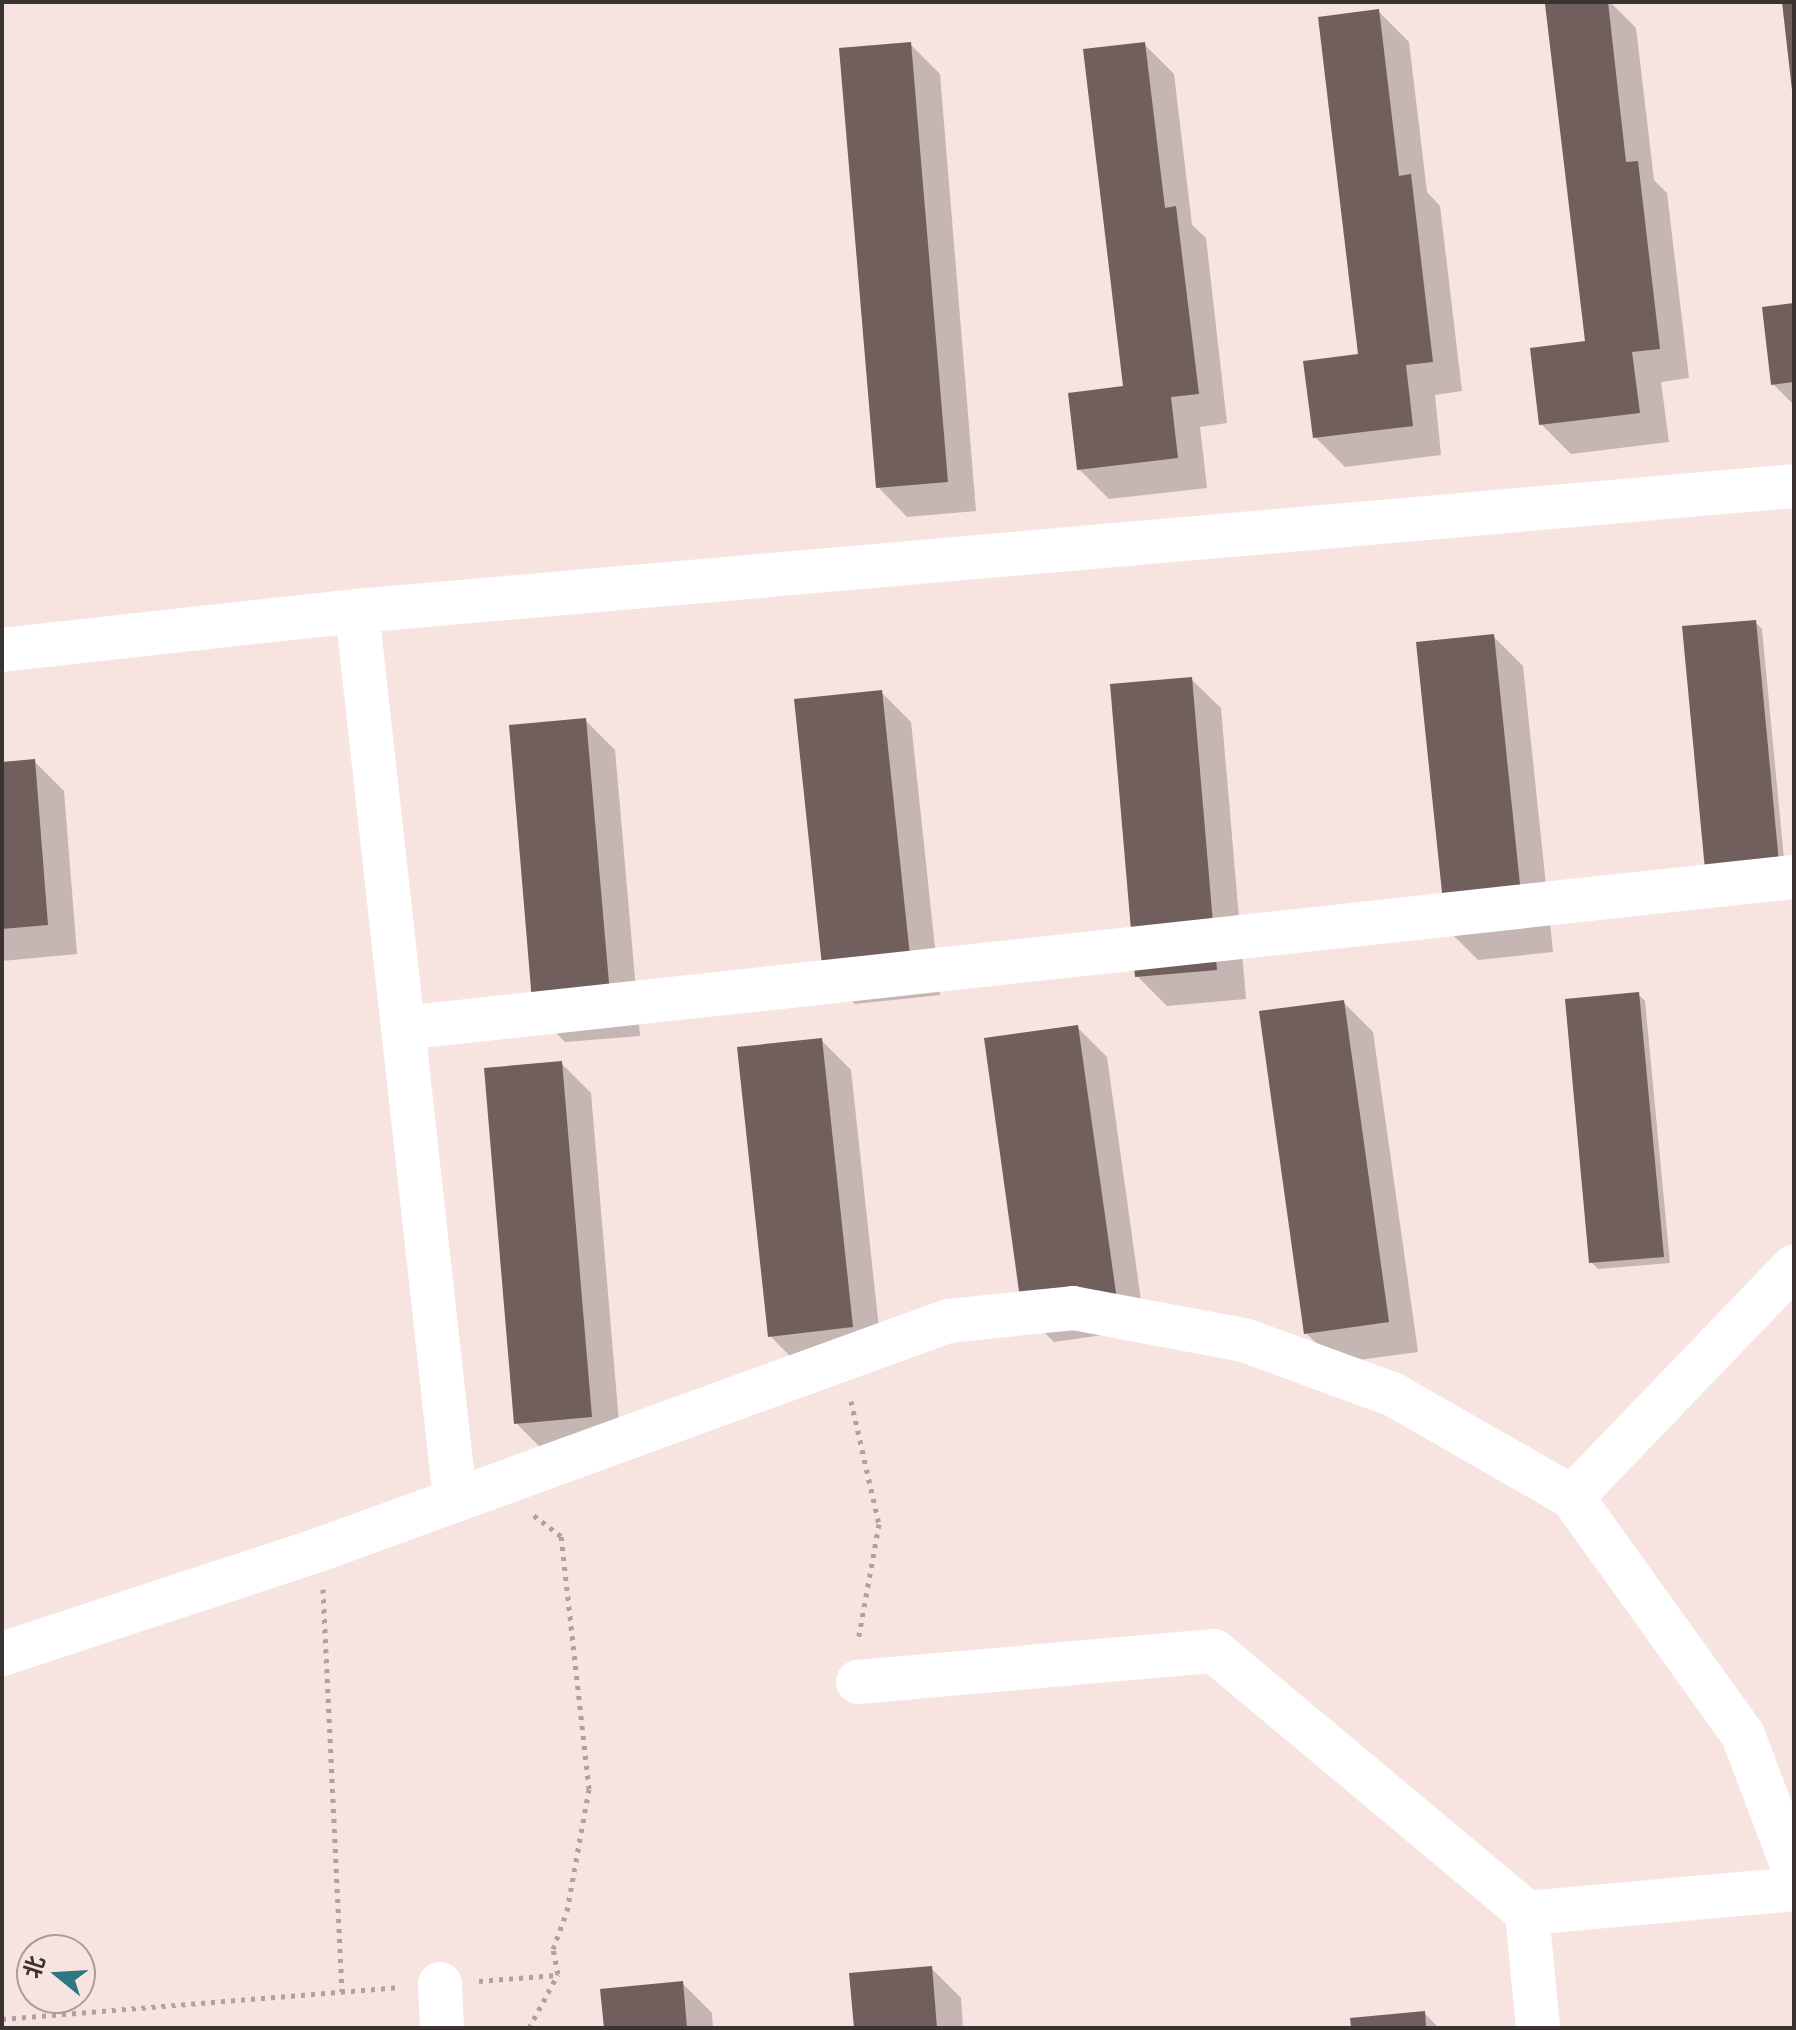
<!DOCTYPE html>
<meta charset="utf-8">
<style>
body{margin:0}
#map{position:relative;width:1796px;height:2030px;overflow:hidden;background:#f7e3e0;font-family:Cabin,"Noto Sans SC",sans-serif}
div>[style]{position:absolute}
.shadow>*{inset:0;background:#0003}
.building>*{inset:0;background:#705f5c}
.path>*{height:5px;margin-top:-2.5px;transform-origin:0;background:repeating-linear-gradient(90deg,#b0a09e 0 4px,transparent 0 10px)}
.minor>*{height:44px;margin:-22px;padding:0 22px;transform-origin:22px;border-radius:22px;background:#fff}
span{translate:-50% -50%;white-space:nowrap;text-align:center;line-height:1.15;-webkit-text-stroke:8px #f7e3e0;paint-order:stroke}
.frame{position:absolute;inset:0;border:4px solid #3b3332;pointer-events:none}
.north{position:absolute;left:16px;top:1934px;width:80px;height:80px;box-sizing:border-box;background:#f7e3e0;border:2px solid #ac9d9a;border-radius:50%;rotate:288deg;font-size:22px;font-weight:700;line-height:32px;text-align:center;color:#3b3332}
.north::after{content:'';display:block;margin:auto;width:28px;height:36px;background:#317783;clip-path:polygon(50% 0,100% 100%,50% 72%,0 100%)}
</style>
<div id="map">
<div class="shadow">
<i style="clip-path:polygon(1610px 2px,1636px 28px,1654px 180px,1667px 193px,1689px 378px,1661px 382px,1669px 442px,1571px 454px,1541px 424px,1587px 343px,1547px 6px)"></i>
<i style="clip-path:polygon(1379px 12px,1409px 42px,1427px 192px,1440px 206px,1462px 391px,1435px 395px,1441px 455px,1345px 467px,1315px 437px,1360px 356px)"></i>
<i style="clip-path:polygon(910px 44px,940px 74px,976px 511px,907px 517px,878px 487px)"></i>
<i style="clip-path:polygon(1144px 44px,1174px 74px,1192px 225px,1206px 238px,1227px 423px,1200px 427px,1207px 488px,1109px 499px,1079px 469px,1126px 388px)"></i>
<i style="clip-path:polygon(1794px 305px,1794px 405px,1773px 384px)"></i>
<i style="clip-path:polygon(1755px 622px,1762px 629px,1787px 890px,1684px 628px)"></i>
<i style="clip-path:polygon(1493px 636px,1523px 666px,1553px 952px,1478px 960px,1448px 930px)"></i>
<i style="clip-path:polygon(1191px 679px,1221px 708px,1246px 999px,1167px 1006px,1137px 976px)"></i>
<i style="clip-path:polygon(881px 692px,911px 722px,940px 995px,855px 1004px,825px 974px)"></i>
<i style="clip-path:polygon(585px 720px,615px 750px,640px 1036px,565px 1042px,535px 1012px)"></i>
<i style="clip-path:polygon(34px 761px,64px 791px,77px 954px,2px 961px,2px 764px)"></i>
<i style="clip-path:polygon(1638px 994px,1645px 1001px,1670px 1263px,1598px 1269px,1591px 1262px)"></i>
<i style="clip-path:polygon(1343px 1002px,1373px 1032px,1418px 1352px,1336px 1363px,1306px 1333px)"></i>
<i style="clip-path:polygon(1077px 1027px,1107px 1057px,1145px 1329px,1054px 1342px,1024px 1312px)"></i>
<i style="clip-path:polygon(821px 1040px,851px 1070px,882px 1356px,800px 1366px,770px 1336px)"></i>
<i style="clip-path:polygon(561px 1063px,591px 1093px,621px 1446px,546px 1453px,516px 1423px)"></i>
<i style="clip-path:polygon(931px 1968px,961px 1998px,963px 2028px,856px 2028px)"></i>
<i style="clip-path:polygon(682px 1983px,712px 2013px,713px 2028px,606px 2028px)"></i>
<i style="clip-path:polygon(1424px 2013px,1439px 2028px,1353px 2028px)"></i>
</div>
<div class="building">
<i style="clip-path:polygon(1608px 2px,1626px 162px,1638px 161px,1660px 349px,1632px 352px,1640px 413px,1539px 425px,1530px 348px,1585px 341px,1545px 4px)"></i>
<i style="clip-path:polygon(1782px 2px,1794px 2px,1794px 90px,1792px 90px)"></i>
<i style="clip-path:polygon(1379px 9px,1399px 176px,1411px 174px,1433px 362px,1406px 365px,1413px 426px,1313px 438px,1303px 361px,1358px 354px,1318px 17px)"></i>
<i style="clip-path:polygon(911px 42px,948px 482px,876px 488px,839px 48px)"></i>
<i style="clip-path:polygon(1145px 42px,1165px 208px,1176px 206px,1199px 394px,1171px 397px,1178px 458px,1077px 470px,1068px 393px,1123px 386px,1083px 49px)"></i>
<i style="clip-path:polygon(1794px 303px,1794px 382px,1771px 385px,1762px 307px)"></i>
<i style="clip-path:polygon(1756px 620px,1781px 884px,1707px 891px,1682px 626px)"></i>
<i style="clip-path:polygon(1494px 634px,1524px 923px,1446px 931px,1416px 642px)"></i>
<i style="clip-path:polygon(1192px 677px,1217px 970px,1135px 977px,1110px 684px)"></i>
<i style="clip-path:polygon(882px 690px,911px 966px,823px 975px,794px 699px)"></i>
<i style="clip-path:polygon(586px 718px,611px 1006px,533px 1013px,509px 725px)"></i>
<i style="clip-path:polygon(35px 759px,48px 925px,2px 929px,2px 762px)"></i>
<i style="clip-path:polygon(1639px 992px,1664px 1257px,1589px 1263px,1565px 999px)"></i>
<i style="clip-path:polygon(1344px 1000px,1389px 1322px,1304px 1334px,1259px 1011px)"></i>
<i style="clip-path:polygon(1078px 1025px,1117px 1300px,1022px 1313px,984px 1038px)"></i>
<i style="clip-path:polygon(822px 1038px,853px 1327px,768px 1337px,737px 1047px)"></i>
<i style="clip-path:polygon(562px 1061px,592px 1417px,514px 1424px,484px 1068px)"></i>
<i style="clip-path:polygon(932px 1966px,937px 2028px,854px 2028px,849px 1973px)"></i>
<i style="clip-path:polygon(683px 1981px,687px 2028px,604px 2028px,600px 1989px)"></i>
<i style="clip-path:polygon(1425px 2011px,1426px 2028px,1351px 2028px,1350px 2018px)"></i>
</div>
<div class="path">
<i style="left:851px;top:1401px;width:126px;rotate:77.2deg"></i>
<i style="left:879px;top:1524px;width:119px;rotate:100.2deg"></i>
<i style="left:323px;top:1589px;width:403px;rotate:87.3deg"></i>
<i style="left:479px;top:1981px;width:78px;rotate:-4.4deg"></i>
<i style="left:2px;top:2019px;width:400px;rotate:-4.6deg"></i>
<i style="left:529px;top:2028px;width:61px;rotate:-61.8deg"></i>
<i style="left:558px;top:1974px;width:25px;rotate:-101deg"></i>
<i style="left:553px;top:1949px;width:40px;rotate:-69.8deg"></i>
<i style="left:567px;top:1911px;width:124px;rotate:-79.8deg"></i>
<i style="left:589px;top:1789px;width:255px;rotate:-96.3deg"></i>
<i style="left:561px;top:1536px;width:36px;rotate:-143deg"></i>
</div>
<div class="minor">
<i style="left:357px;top:611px;width:893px;rotate:83.7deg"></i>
<i style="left:2px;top:650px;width:357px;rotate:-6.3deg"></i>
<i style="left:357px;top:611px;width:1442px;rotate:-4.97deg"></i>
<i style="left:403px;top:1028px;width:1399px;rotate:-6.2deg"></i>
<i style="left:1572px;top:1497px;width:320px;rotate:-46.1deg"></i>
<i style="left:2px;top:1654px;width:336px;rotate:-18.2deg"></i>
<i style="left:321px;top:1549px;width:667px;rotate:-19.98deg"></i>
<i style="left:948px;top:1321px;width:126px;rotate:-5.9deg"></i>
<i style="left:1073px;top:1308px;width:174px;rotate:10.6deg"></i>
<i style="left:1244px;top:1340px;width:160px;rotate:20.1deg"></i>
<i style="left:1394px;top:1395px;width:205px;rotate:29.8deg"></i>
<i style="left:1572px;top:1497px;width:293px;rotate:54.3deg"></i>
<i style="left:1743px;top:1735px;width:144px;rotate:69.3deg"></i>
<i style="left:858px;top:1682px;width:357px;rotate:-5deg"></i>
<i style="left:1214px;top:1651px;width:408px;rotate:39.9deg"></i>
<i style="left:1527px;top:1913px;width:268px;rotate:-5.1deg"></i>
<i style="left:1527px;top:1913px;width:116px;rotate:84.5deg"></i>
<i style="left:440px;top:1984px;width:44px;rotate:87.4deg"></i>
</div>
<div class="frame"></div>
<div class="north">北</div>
</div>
